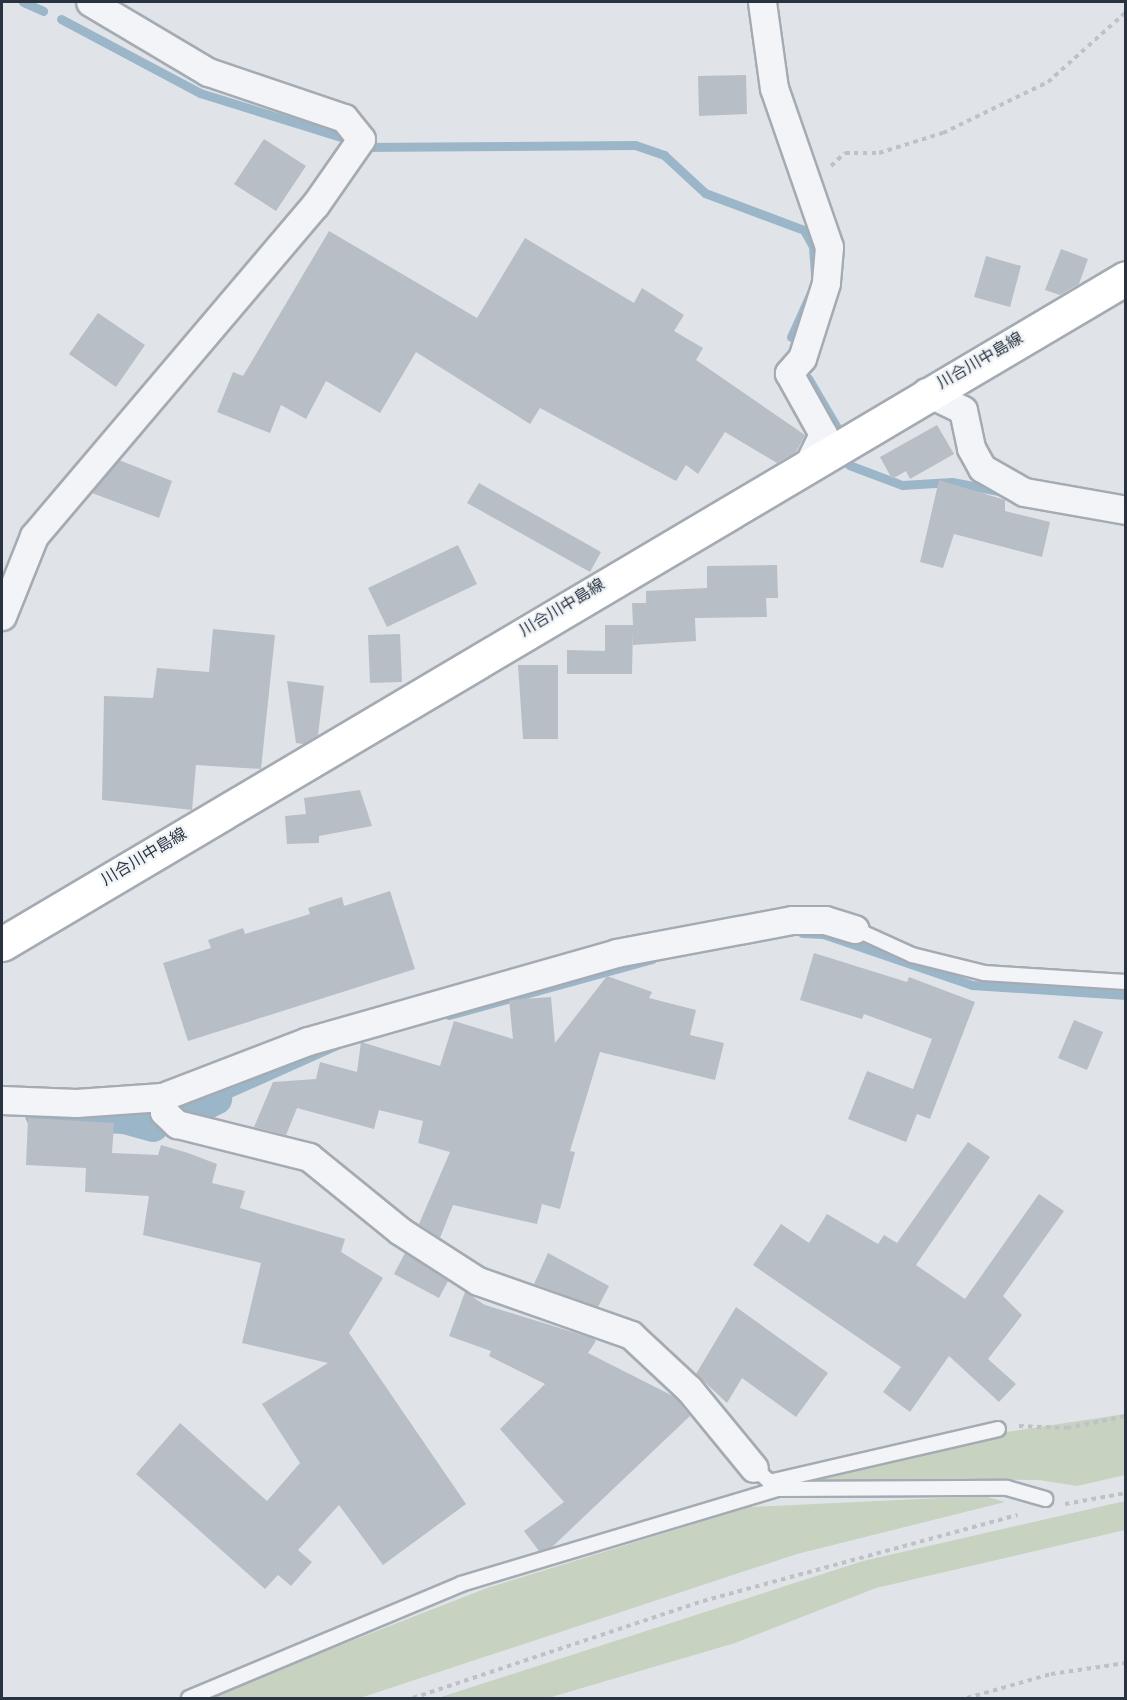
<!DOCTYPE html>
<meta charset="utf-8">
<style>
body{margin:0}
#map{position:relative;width:1127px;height:1700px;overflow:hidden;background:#e0e4e9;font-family:"Roboto Condensed","Noto Sans JP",sans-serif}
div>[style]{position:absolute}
.green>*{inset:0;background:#c7d2c1}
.stream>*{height:9px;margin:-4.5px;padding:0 4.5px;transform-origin:4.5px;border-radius:4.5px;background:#9bb6c8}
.canal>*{height:32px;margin:-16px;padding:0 16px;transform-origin:16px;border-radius:16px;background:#9bb6c8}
.building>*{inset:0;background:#b7bec5}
.path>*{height:4px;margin-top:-2px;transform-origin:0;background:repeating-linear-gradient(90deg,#bec2c7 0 4.5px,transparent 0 9px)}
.roads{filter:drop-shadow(2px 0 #a5abb3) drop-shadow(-2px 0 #a5abb3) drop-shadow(0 2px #a5abb3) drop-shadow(0 -2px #a5abb3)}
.lane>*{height:14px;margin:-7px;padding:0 7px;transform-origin:7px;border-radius:7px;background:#f2f4f7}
.street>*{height:27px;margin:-13.5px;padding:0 13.5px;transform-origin:13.5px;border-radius:13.5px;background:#f2f4f7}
.secondary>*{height:33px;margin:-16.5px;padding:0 16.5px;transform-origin:16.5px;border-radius:16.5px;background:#fff}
span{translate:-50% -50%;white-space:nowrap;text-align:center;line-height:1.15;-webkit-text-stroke:4.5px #eff3f6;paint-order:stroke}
.street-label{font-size:16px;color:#293340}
.frame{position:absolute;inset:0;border:3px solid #293340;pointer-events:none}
</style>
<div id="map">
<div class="green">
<i style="clip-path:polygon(1125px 1414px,1125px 1475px,1077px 1486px,1039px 1480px,943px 1479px,781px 1484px,987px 1435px)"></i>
<i style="clip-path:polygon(984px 1496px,1005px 1502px,797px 1554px,360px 1698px,205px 1698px,487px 1588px,749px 1507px)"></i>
<i style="clip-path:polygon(1125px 1501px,1125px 1530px,876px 1588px,735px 1643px,548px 1698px,438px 1698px,863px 1561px)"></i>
</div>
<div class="stream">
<i style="left:23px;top:2px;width:22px;rotate:24deg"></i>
<i style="left:61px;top:19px;width:157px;rotate:28deg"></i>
<i style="left:200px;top:93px;width:155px;rotate:17.3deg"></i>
<i style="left:359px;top:147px;width:276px;rotate:-0.4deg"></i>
<i style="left:635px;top:145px;width:31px;rotate:19deg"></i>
<i style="left:664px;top:155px;width:56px;rotate:42.8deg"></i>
<i style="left:705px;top:193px;width:106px;rotate:20.5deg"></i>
<i style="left:804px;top:230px;width:18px;rotate:61deg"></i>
<i style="left:813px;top:246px;width:29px;rotate:86deg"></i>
<i style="left:791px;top:337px;width:54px;rotate:-65.8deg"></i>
<i style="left:808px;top:378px;width:56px;rotate:59.7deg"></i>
<i style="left:849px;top:465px;width:57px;rotate:20.7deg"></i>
<i style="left:902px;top:485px;width:50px;rotate:-3.4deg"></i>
<i style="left:952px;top:482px;width:53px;rotate:10.9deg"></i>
<i style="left:802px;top:933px;width:21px;rotate:3deg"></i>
<i style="left:823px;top:934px;width:157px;rotate:18.9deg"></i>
<i style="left:972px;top:985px;width:154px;rotate:3.7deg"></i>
<i style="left:449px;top:1015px;width:211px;rotate:-15.4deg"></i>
<i style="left:216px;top:1099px;width:133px;rotate:-24.1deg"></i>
</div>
<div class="canal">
<i style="left:191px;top:1111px;width:28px;rotate:-26deg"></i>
<i style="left:41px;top:1114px;width:84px;rotate:2.7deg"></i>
<i style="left:125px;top:1118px;width:29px;rotate:16deg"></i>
</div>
<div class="building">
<i style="clip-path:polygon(746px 75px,747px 114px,699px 116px,698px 76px)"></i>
<i style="clip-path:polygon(264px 139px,306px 166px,276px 211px,234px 184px)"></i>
<i style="clip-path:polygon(329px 231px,477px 318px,525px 238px,634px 303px,642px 288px,684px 315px,674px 331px,703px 348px,696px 360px,805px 435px,796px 452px,777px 463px,725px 432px,698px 474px,686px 465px,676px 481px,540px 408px,530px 424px,416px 352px,380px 413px,326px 381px,306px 419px,281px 405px,270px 433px,217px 412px,233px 372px,243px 376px)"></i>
<i style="clip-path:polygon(1061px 249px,1088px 259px,1079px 284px,1060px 295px,1045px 290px)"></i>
<i style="clip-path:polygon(986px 256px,1021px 266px,1010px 307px,974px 297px)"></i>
<i style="clip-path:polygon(98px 313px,145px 345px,116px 387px,69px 354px)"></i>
<i style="clip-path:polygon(937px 425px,954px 454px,910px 479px,906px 471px,892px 479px,880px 457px)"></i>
<i style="clip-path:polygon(119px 460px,172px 481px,159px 518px,92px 493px)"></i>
<i style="clip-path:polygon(939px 480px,1005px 500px,1005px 511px,1050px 522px,1042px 557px,954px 534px,943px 568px,920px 562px)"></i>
<i style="clip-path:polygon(479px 483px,601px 552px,590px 572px,467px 503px)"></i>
<i style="clip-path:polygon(458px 545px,477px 584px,387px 627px,368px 588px)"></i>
<i style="clip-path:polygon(777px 565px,778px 598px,766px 598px,767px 617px,695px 618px,696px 641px,633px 645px,633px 631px,632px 674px,567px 674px,567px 650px,605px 651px,605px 625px,633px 625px,632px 603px,646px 603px,646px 591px,707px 588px,707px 566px)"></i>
<i style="clip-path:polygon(213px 629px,275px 635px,261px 769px,196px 765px,192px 810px,102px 800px,104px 696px,153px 698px,157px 668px,209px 672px)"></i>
<i style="clip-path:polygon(400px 634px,402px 682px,370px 683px,368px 635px)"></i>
<i style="clip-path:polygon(518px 665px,558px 665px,558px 739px,523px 739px)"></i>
<i style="clip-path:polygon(287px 681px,324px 686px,318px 735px,304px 744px,296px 743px)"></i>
<i style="clip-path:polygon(360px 790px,372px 826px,319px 836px,319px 843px,287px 844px,285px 816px,306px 814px,304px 798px)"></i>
<i style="clip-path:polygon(390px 891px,415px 969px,188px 1041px,163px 963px,211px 948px,208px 940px,243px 928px,245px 934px,310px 914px,308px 908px,342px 897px,344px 906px)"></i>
<i style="clip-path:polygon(814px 953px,907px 982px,909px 977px,975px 1002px,930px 1119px,917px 1114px,906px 1142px,848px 1119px,867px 1071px,913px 1089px,932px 1039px,864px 1014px,862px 1019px,800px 1000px)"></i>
<i style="clip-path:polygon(607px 976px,652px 992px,649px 998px,696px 1010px,690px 1035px,724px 1043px,715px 1080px,600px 1052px,570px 1151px,575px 1152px,560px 1209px,542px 1204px,537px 1224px,453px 1205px,440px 1238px,419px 1224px,450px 1152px,418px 1143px,423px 1121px,379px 1110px,374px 1129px,297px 1108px,286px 1135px,254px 1127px,273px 1082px,316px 1079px,320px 1062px,357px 1072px,361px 1042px,440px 1066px,454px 1021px,513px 1039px,509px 1000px,551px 997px,555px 1043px)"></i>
<i style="clip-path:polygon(1074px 1020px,1103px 1032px,1087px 1070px,1058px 1058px)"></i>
<i style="clip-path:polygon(28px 1118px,114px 1123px,112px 1153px,158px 1155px,161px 1145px,188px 1153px,217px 1164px,212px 1183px,245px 1191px,240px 1208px,345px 1239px,341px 1252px,383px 1278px,349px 1333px,466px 1504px,383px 1565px,339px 1505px,298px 1550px,312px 1562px,291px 1586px,278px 1575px,265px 1589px,136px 1474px,180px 1423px,267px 1501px,300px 1463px,262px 1404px,328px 1363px,242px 1343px,261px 1263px,143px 1235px,149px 1196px,85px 1192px,86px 1168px,26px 1165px)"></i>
<i style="clip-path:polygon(968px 1142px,990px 1157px,916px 1265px,965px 1299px,1039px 1194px,1064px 1211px,1003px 1296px,1022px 1315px,988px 1359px,1016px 1384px,999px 1402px,949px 1356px,910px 1412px,883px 1392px,901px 1367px,753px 1265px,781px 1224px,809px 1243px,827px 1214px,878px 1244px,884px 1235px,897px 1243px)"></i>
<i style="clip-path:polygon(405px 1253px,448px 1281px,439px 1298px,394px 1274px)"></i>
<i style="clip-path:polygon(548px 1253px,609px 1286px,598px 1307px,534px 1284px)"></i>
<i style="clip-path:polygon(465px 1292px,485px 1305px,592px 1338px,596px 1341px,588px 1353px,675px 1397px,690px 1416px,551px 1548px,539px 1551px,524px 1531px,564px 1502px,500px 1429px,545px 1384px,489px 1356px,491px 1351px,449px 1336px)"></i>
<i style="clip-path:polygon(736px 1307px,828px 1373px,796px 1417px,742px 1378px,727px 1403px,696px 1374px)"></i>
</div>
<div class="path">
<i style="left:831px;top:166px;width:19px;rotate:-43deg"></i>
<i style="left:845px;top:153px;width:34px"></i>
<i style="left:879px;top:153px;width:67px;rotate:-17.4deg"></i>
<i style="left:943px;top:133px;width:117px;rotate:-25.9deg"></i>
<i style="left:1048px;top:82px;width:105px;rotate:-41.9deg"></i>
<i style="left:1019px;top:1426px;width:48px;rotate:2.4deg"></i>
<i style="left:1067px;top:1428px;width:60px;rotate:-11.5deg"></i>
<i style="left:1065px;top:1504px;width:62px;rotate:-10.2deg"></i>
<i style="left:413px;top:1698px;width:306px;rotate:-18.5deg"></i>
<i style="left:703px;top:1601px;width:326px;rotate:-15.3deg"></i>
<i style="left:967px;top:1698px;width:87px;rotate:-15.9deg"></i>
<i style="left:1051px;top:1674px;width:76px;rotate:-8.3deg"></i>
</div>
<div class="roads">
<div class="lane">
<i style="left:855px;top:929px;width:63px;rotate:24.5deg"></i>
<i style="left:912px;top:955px;width:74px;rotate:14deg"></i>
<i style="left:984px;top:973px;width:142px;rotate:3.6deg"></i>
<i style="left:754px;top:1468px;width:32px;rotate:41deg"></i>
<i style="left:778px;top:1489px;width:229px;rotate:-0.3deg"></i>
<i style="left:1007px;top:1488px;width:40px;rotate:16deg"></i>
<i style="left:769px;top:1482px;width:235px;rotate:-13deg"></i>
<i style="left:189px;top:1698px;width:295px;rotate:-22.7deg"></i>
<i style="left:461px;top:1584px;width:331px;rotate:-16.7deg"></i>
</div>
<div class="street">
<i style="left:762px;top:2px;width:87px;rotate:82.1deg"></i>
<i style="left:774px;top:88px;width:168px;rotate:70.9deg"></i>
<i style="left:829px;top:247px;width:36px;rotate:95deg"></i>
<i style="left:826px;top:283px;width:79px;rotate:107.7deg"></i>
<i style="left:802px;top:358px;width:20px;rotate:131deg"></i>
<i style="left:789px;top:373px;width:70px;rotate:60.9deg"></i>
<i style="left:823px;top:434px;width:30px;rotate:116deg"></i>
<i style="left:926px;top:392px;width:41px;rotate:25.9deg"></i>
<i style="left:963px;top:410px;width:39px;rotate:78deg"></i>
<i style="left:971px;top:448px;width:23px;rotate:61deg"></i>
<i style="left:982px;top:468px;width:48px;rotate:29.7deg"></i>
<i style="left:1024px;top:492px;width:104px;rotate:10deg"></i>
<i style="left:2px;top:616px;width:86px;rotate:-68.2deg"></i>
<i style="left:34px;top:536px;width:434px;rotate:-49.7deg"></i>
<i style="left:315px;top:205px;width:80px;rotate:-55.1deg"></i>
<i style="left:361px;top:139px;width:27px;rotate:-129deg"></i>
<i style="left:344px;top:118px;width:144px;rotate:-161.3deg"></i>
<i style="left:208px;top:72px;width:137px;rotate:-149.3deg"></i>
<i style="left:162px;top:1097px;width:15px;rotate:82deg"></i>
<i style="left:164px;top:1112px;width:18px;rotate:43deg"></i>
<i style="left:177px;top:1124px;width:136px;rotate:14deg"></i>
<i style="left:309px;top:1157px;width:117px;rotate:39.1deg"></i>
<i style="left:400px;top:1231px;width:93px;rotate:32.7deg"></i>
<i style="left:478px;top:1281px;width:162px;rotate:19.4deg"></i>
<i style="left:631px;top:1335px;width:79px;rotate:43deg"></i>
<i style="left:689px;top:1389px;width:102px;rotate:50.6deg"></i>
<i style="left:2px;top:1100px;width:74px;rotate:2.3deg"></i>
<i style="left:76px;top:1103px;width:86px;rotate:-4deg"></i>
<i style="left:162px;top:1097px;width:156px;rotate:-21deg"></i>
<i style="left:308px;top:1041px;width:320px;rotate:-15.9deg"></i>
<i style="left:616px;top:953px;width:179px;rotate:-10.6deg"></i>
<i style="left:792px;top:920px;width:33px"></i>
<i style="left:825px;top:920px;width:31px;rotate:17deg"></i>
</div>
<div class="secondary">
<i style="left:2px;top:944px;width:1306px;rotate:-30.65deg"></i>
</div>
</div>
<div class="street-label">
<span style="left:980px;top:361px;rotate:-30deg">川合川中島線</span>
<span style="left:562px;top:608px;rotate:-31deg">川合川中島線</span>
<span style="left:144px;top:857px;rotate:-31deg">川合川中島線</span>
</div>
<div class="frame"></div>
</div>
